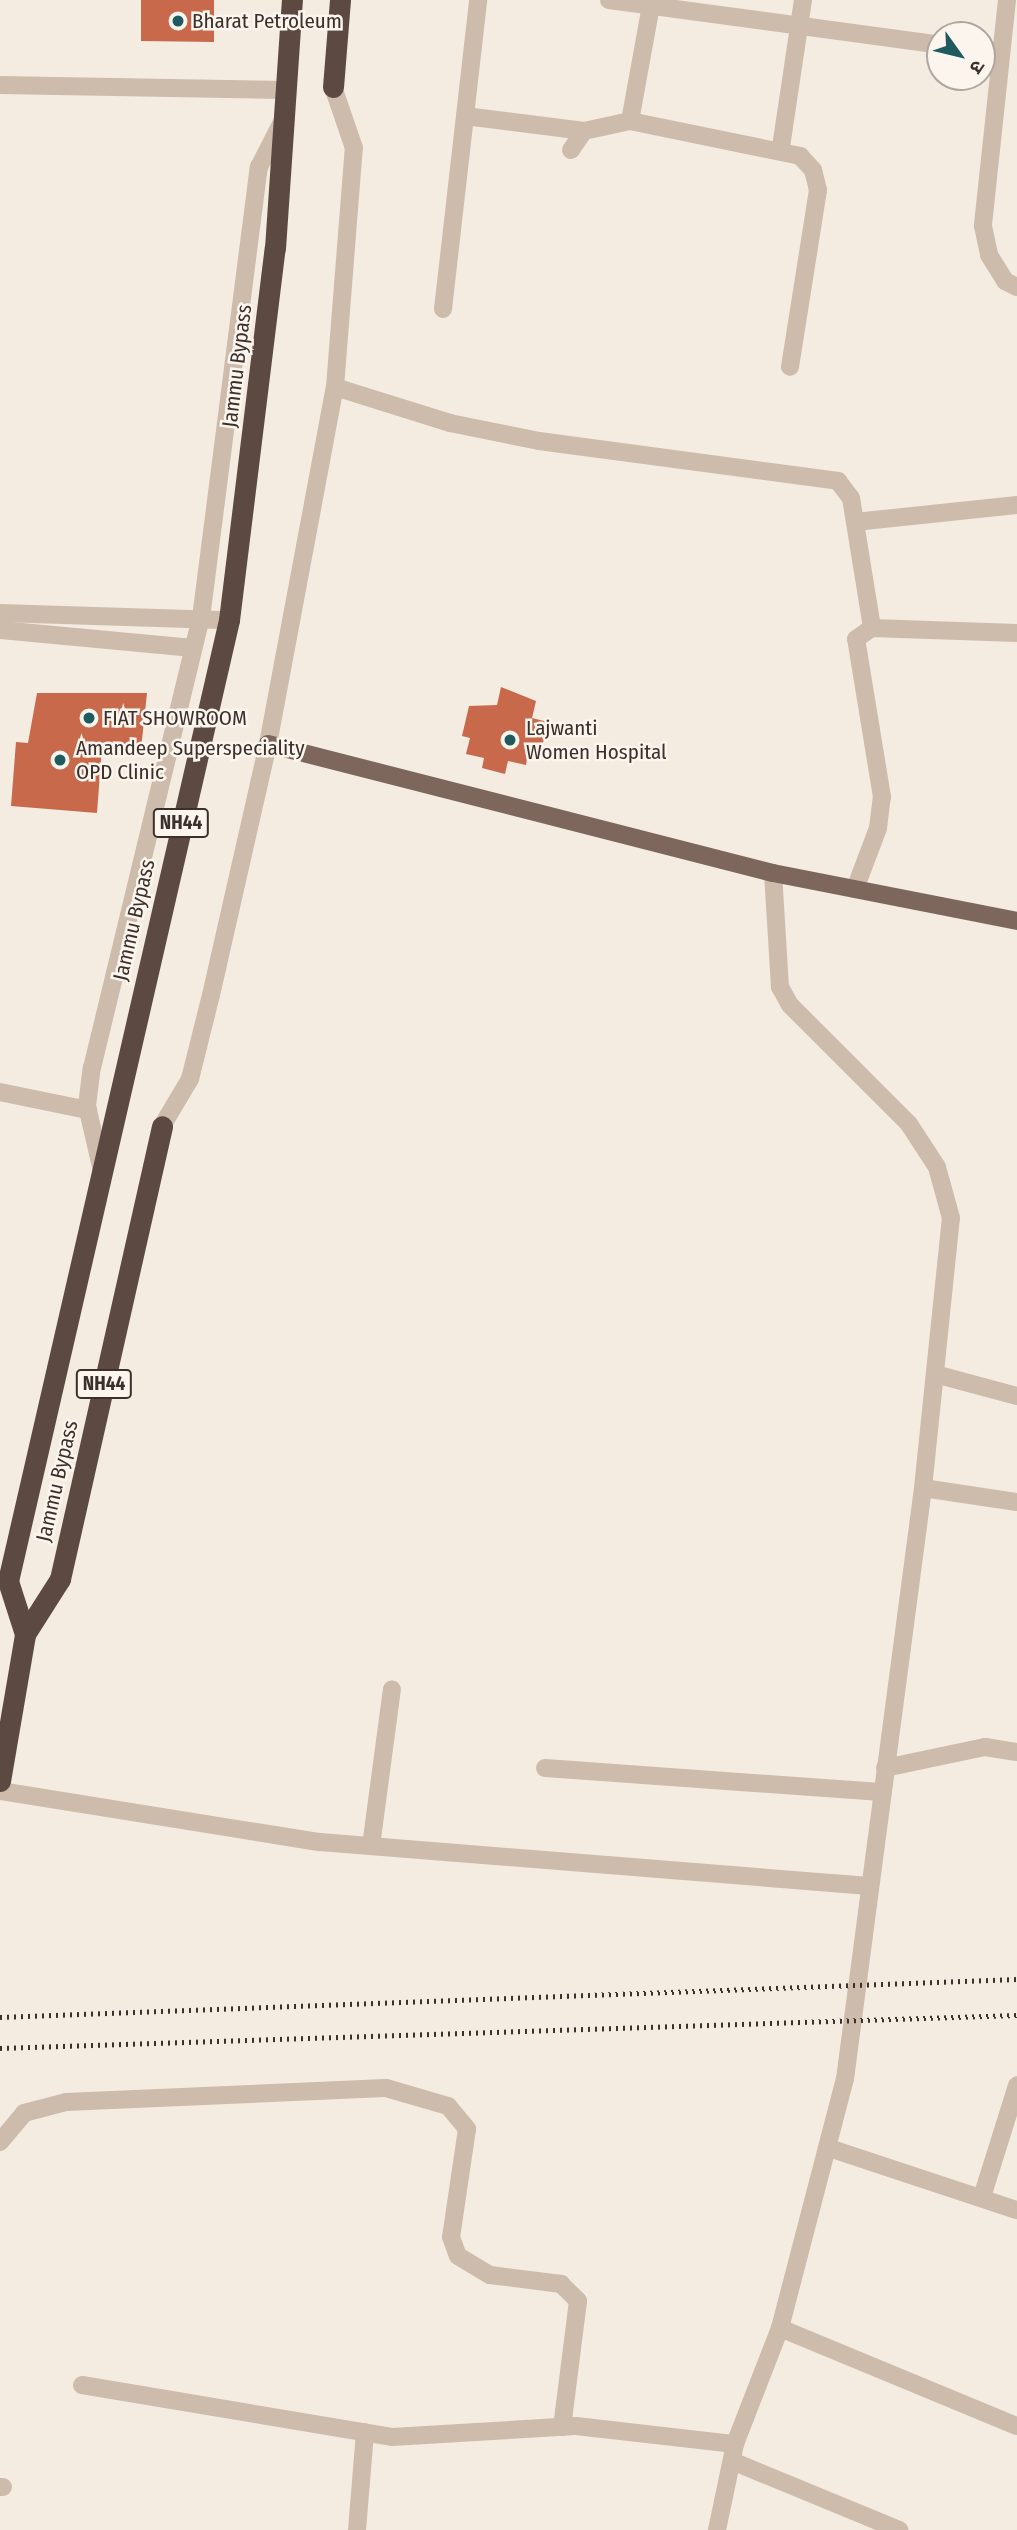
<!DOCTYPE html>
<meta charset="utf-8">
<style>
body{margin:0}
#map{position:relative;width:1017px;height:2530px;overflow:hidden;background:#f4ebe1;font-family:"Fira Sans Condensed","Noto Sans Devanagari",sans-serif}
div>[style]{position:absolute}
.building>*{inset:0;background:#c8694b}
.minor>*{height:18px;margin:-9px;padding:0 9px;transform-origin:9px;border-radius:9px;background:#cdbbac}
.major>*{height:18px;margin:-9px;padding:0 9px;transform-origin:9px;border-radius:9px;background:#7d675c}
.highway>*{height:21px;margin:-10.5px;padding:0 10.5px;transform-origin:10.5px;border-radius:10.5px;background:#5c4a42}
.rail>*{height:5px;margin-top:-2.5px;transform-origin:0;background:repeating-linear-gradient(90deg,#3b302b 0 2px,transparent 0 7px)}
.dots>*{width:19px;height:19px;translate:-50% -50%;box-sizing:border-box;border:4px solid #fbf5ee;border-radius:50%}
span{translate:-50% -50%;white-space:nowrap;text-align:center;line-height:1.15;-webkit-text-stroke:5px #fbf5ee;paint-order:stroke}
.shield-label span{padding:2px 5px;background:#fbf5ee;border:2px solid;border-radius:5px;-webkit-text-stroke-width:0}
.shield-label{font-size:19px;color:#3b302b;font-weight:700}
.poi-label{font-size:21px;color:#3b302b}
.left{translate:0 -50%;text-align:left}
.street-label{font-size:21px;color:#3b302b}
.north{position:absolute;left:926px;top:21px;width:70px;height:70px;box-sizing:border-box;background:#fbf5ee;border:2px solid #aea6a0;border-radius:50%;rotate:124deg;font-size:19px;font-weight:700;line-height:28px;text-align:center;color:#3b302b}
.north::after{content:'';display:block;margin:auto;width:24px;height:32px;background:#1f5a5e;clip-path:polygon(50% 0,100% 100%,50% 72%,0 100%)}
</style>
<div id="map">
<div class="building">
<i style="clip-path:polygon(141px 0,214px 0,214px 42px,141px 41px)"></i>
<i style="clip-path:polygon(501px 687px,536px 701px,532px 718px,548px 722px,540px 756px,528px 754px,526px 765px,508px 761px,505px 774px,482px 768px,484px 758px,466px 754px,470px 738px,462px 736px,469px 706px,497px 705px)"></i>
<i style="clip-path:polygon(37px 693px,147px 693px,141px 749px,102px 747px,97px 813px,11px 806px,16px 742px,28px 743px)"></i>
</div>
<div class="minor">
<i style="left:609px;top:0;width:334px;rotate:7.7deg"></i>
<i style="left:1007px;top:0;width:227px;rotate:96.1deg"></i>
<i style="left:983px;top:226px;width:30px;rotate:78deg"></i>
<i style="left:989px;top:255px;width:31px;rotate:58deg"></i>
<i style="left:1005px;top:281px;width:13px;rotate:27deg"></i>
<i style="left:982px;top:50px;width:18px;rotate:9deg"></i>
<i style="left:0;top:85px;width:285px;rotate:1deg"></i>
<i style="left:465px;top:116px;width:120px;rotate:7.2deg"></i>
<i style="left:630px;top:121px;width:123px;rotate:-79.7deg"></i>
<i style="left:781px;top:147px;width:149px;rotate:-81.5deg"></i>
<i style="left:571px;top:150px;width:23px;rotate:-56deg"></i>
<i style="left:584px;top:131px;width:47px;rotate:-12.3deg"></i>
<i style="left:630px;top:121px;width:174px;rotate:11.6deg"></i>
<i style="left:800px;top:156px;width:19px;rotate:47deg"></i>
<i style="left:813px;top:170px;width:21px;rotate:76deg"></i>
<i style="left:818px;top:190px;width:179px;rotate:99deg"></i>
<i style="left:443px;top:309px;width:311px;rotate:-83.5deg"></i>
<i style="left:335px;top:387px;width:121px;rotate:17.4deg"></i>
<i style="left:450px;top:423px;width:91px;rotate:11.4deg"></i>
<i style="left:539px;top:441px;width:302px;rotate:7.6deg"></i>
<i style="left:838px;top:481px;width:21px;rotate:53deg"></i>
<i style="left:851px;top:498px;width:132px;rotate:80.8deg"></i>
<i style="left:855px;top:522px;width:163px;rotate:-6deg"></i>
<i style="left:0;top:613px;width:229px;rotate:1.8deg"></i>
<i style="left:0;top:630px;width:194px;rotate:5.3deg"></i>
<i style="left:855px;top:889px;width:65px;rotate:-69.3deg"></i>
<i style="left:878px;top:828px;width:31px;rotate:-83deg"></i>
<i style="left:882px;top:797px;width:160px;rotate:-99.3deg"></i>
<i style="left:856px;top:639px;width:19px;rotate:-35deg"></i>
<i style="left:872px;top:628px;width:145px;rotate:2deg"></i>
<i style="left:0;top:1092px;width:90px;rotate:11.6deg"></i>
<i style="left:162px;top:1126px;width:55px;rotate:-59.2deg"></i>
<i style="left:190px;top:1079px;width:87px;rotate:-76deg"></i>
<i style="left:211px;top:995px;width:257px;rotate:-77.2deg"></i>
<i style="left:268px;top:744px;width:363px;rotate:-79.4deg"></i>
<i style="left:335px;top:387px;width:240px;rotate:-85.5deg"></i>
<i style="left:354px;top:148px;width:65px;rotate:-109deg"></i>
<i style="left:102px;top:1171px;width:67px;rotate:-103deg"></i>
<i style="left:87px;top:1106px;width:38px;rotate:-83deg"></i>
<i style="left:92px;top:1068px;width:463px;rotate:-76.4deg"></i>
<i style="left:201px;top:618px;width:455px;rotate:-82.7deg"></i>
<i style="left:259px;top:167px;width:51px;rotate:-62.9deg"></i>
<i style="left:935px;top:1374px;width:85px;rotate:15deg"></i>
<i style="left:923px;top:1488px;width:95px;rotate:8.5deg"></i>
<i style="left:545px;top:1768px;width:337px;rotate:4.1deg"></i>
<i style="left:885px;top:1768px;width:102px;rotate:-11.9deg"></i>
<i style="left:985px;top:1747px;width:32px;rotate:9deg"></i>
<i style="left:0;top:1791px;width:324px;rotate:9.1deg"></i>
<i style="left:320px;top:1842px;width:551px;rotate:4.58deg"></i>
<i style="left:371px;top:1846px;width:158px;rotate:-82.4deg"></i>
<i style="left:0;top:2142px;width:38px;rotate:-50deg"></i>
<i style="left:24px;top:2113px;width:43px;rotate:-14.7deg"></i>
<i style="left:66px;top:2102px;width:320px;rotate:-2.5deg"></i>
<i style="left:386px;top:2088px;width:65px;rotate:16.2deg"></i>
<i style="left:448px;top:2106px;width:30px;rotate:50deg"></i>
<i style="left:467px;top:2129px;width:109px;rotate:98.4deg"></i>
<i style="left:451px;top:2237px;width:20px;rotate:70deg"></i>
<i style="left:458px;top:2256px;width:37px;rotate:31deg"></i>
<i style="left:490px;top:2275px;width:72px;rotate:7.2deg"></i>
<i style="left:561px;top:2284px;width:24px;rotate:45deg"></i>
<i style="left:578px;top:2301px;width:127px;rotate:97.2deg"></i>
<i style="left:829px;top:2148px;width:198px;rotate:18.3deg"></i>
<i style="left:982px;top:2197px;width:117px;rotate:-72.6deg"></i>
<i style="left:780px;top:2328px;width:256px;rotate:22.5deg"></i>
<i style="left:82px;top:2385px;width:314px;rotate:9.5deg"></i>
<i style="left:392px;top:2437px;width:184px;rotate:-3.4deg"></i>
<i style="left:576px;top:2426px;width:160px;rotate:6.5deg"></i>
<i style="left:732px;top:2461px;width:181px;rotate:22.4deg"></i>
<i style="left:0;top:2487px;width:3px"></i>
<i style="left:357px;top:2530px;width:98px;rotate:-85.3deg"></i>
<i style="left:717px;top:2530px;width:88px;rotate:-78.2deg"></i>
<i style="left:735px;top:2444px;width:124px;rotate:-68.8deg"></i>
<i style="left:780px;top:2328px;width:257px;rotate:-75.4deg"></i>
<i style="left:845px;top:2079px;width:596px;rotate:-82.48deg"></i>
<i style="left:923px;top:1488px;width:271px;rotate:-84.1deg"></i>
<i style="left:951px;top:1218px;width:53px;rotate:-105.4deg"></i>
<i style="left:937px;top:1167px;width:51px;rotate:-123.1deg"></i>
<i style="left:909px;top:1124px;width:168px;rotate:-135deg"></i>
<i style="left:790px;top:1005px;width:21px;rotate:-119deg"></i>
<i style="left:780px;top:987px;width:114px;rotate:-93.5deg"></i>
</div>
<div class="major">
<i style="left:268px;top:744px;width:521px;rotate:14.33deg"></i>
<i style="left:773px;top:873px;width:249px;rotate:11.1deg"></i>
</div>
<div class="highway">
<i style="left:333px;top:87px;width:87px;rotate:-85.4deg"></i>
<i style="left:25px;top:1634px;width:56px;rotate:-107.8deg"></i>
<i style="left:8px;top:1581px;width:986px;rotate:-77.05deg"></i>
<i style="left:229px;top:620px;width:375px;rotate:-83deg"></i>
<i style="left:275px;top:248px;width:249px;rotate:-86.1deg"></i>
<i style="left:0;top:1781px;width:149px;rotate:-80.3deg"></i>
<i style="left:25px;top:1634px;width:65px;rotate:-57.5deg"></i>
<i style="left:60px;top:1579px;width:464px;rotate:-77.3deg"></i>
</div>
<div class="rail">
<i style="left:0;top:2017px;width:1018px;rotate:-2.14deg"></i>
<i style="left:0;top:2048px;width:1018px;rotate:-1.86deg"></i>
</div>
<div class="dots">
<i style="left:178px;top:21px;background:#1f5a5e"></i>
<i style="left:89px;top:718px;background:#1f5a5e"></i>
<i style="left:510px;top:740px;background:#1f5a5e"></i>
<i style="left:60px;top:760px;background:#1f5a5e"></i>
</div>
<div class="shield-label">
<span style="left:181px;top:823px">NH44</span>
<span style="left:104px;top:1384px">NH44</span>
</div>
<div class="poi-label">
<span class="left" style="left:192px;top:21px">Bharat Petroleum</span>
<span class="left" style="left:103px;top:718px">FIAT SHOWROOM</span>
<span class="left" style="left:526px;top:740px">Lajwanti<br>Women Hospital</span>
<span class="left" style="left:76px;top:760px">Amandeep Superspeciality<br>OPD Clinic</span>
</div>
<div class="street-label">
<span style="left:237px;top:366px;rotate:-83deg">Jammu Bypass</span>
<span style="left:134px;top:920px;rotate:-77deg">Jammu Bypass</span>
<span style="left:57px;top:1481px;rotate:-77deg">Jammu Bypass</span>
</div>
<div class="north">उ</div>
</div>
